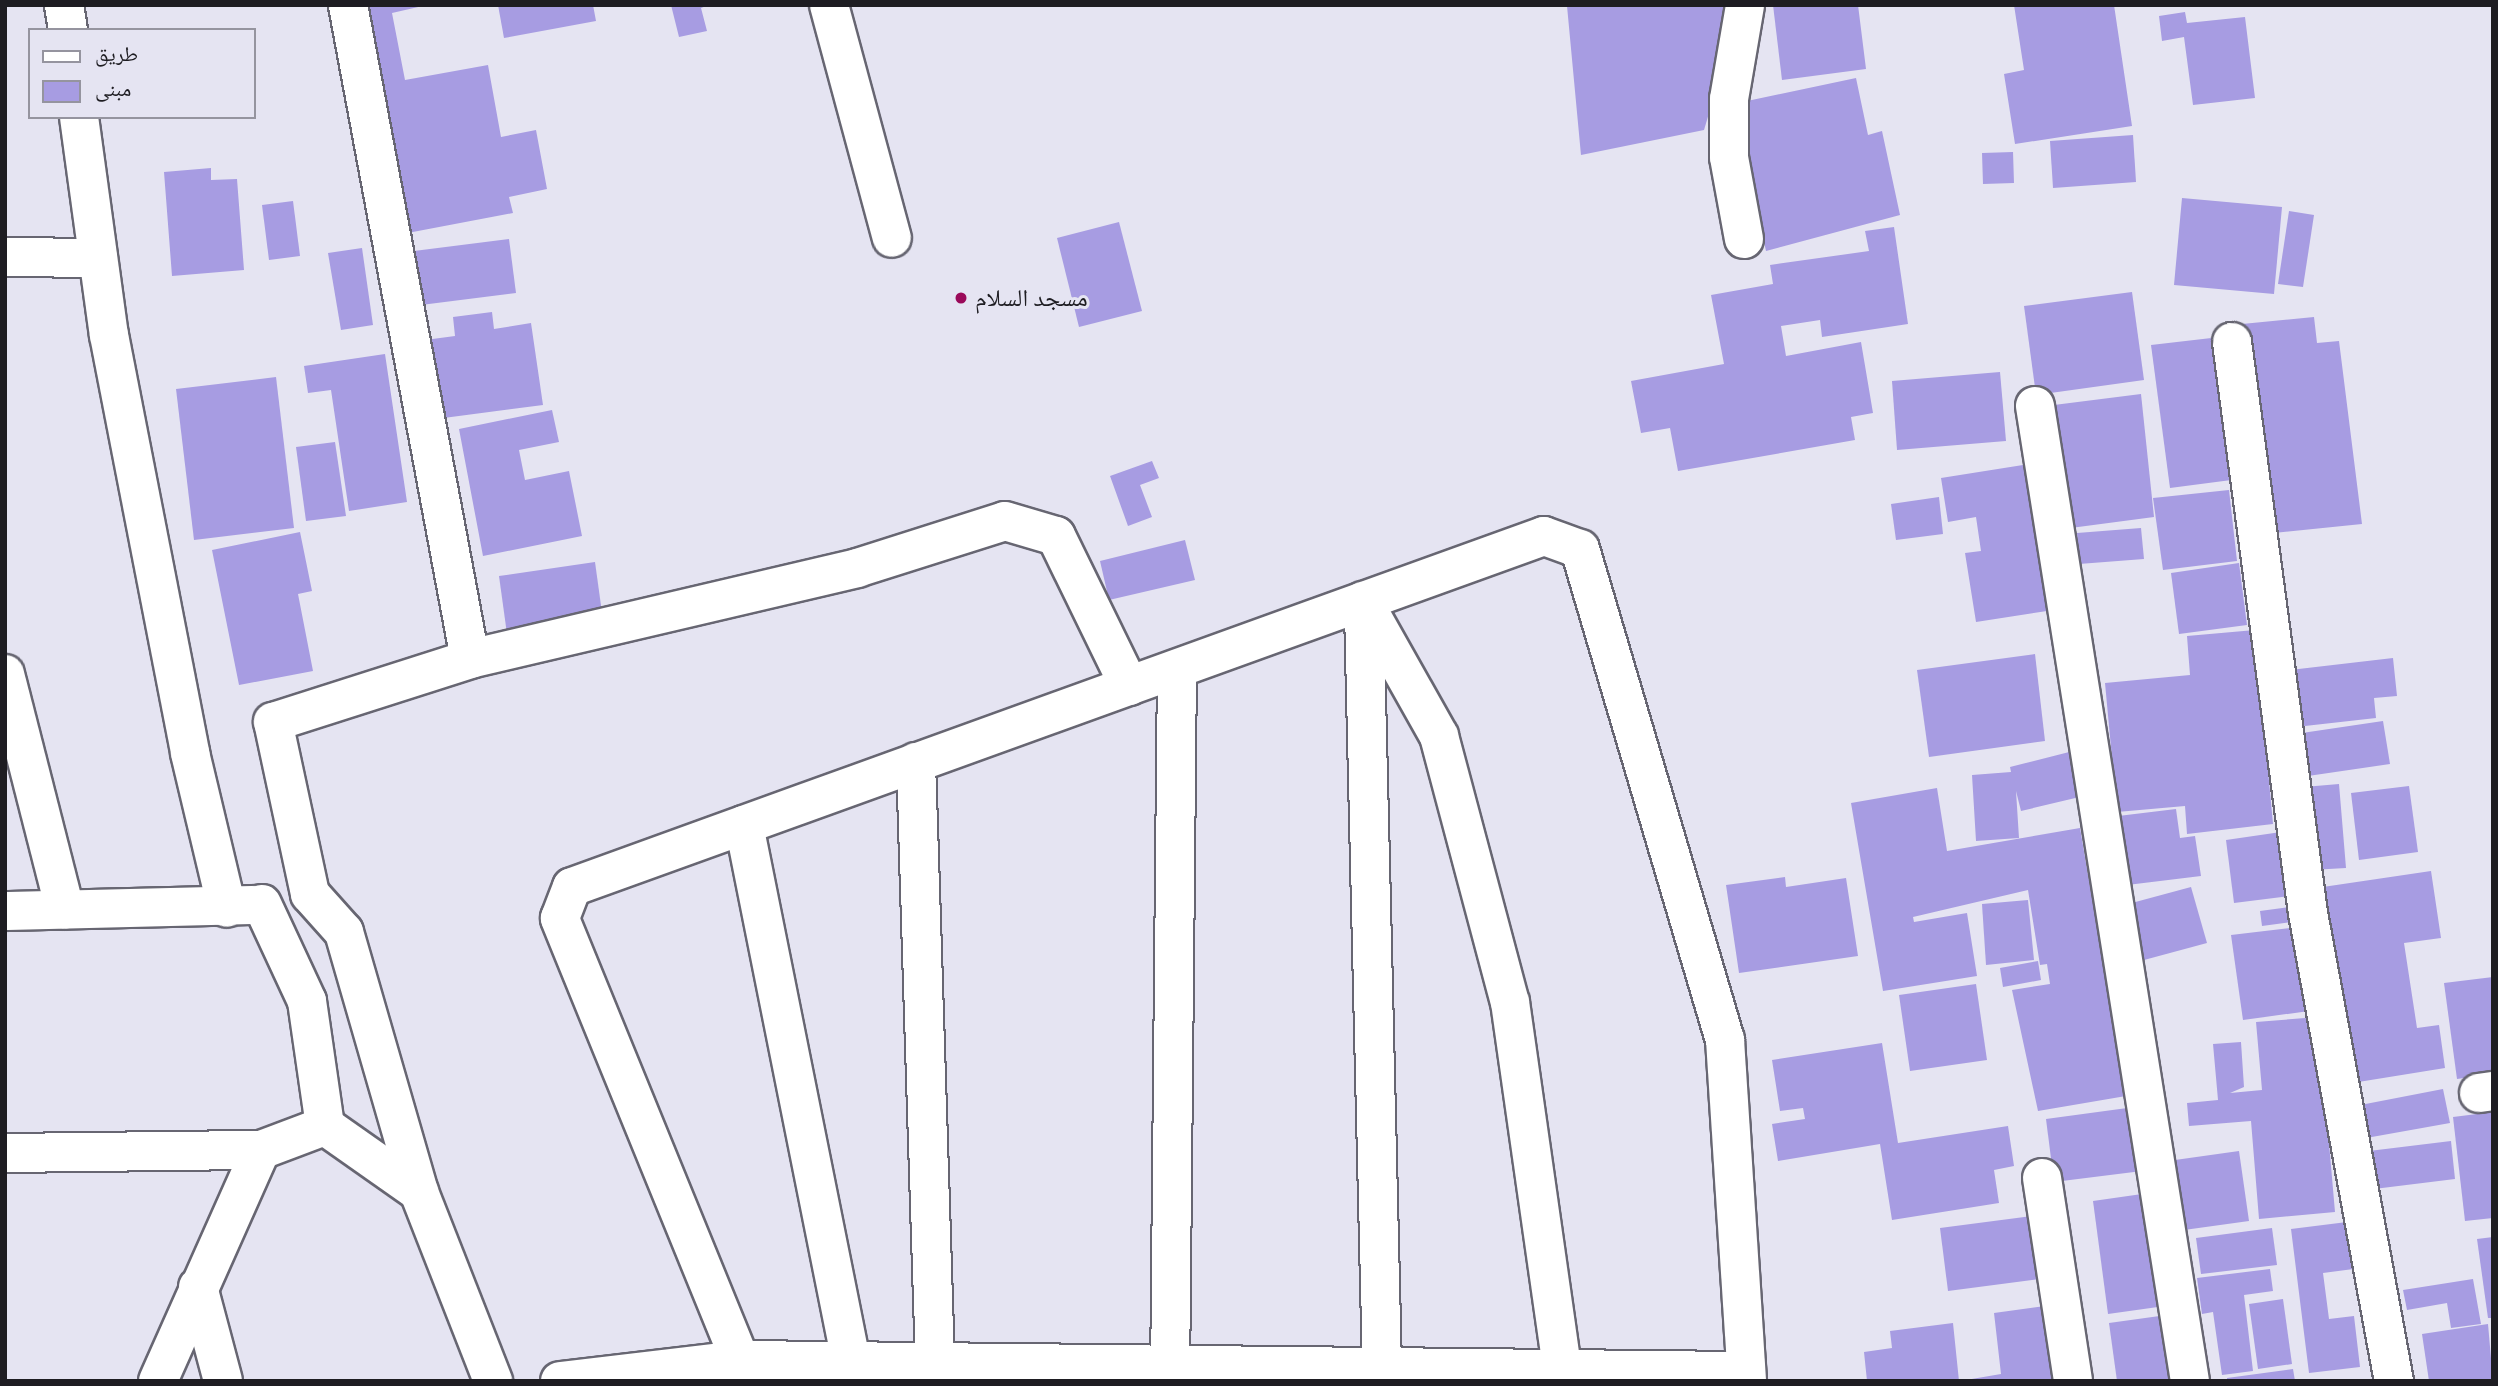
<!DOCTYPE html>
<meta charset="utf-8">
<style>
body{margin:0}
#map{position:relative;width:2498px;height:1386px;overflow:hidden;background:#e5e4f2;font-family:"Zilla Slab","Noto Naskh Arabic",serif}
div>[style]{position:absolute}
.building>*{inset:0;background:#a79ce2}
.roads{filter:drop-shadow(2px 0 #676672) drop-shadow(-2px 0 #676672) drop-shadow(0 2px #676672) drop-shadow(0 -2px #676672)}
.minor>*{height:38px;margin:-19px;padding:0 19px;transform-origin:19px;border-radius:19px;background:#fff}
.dots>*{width:19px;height:19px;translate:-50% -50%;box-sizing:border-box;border:4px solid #e5e4f2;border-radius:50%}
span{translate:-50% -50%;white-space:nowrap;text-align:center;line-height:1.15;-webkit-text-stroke:6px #e5e4f2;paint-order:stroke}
.poi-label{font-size:24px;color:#1e1d22}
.left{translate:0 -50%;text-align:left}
.frame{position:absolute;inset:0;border:7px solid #1e1d22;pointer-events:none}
.legend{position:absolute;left:28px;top:28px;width:228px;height:91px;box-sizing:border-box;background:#e5e4f2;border:2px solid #95949f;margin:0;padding:9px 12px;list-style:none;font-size:21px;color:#1e1d22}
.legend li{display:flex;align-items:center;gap:14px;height:35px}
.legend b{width:35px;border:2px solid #95949f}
</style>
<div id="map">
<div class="building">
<i style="clip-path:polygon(365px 5px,427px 5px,392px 13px,405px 80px,488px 65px,501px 137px,536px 130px,547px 189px,509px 197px,513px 213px,397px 235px)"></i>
<i style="clip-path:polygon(498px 5px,593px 5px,596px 21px,504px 38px)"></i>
<i style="clip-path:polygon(671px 5px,709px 5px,701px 8px,707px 31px,679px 37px)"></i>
<i style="clip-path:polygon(1723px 5px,1729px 46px,1704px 130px,1581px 155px,1567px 6px)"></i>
<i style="clip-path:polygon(1773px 5px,1858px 5px,1866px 69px,1782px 80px)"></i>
<i style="clip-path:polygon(2014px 5px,2114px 5px,2132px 126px,2015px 144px,2004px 74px,2024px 70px)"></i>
<i style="clip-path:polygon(2185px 12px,2187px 23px,2245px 17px,2255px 98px,2193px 105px,2184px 37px,2162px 41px,2159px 16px)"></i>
<i style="clip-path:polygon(1856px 78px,1868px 135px,1882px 131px,1900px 215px,1766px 251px,1733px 104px)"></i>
<i style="clip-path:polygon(2133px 135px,2136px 182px,2053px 188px,2050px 141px)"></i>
<i style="clip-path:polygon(2013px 152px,2014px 183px,1983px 184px,1982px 153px)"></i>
<i style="clip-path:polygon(211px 168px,211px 180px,237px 179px,244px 270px,172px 276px,164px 172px)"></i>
<i style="clip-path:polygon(2182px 198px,2282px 207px,2274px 294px,2174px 285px)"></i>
<i style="clip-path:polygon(293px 201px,300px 256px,269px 260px,262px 205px)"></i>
<i style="clip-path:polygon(2289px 211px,2314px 215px,2303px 287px,2278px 284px)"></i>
<i style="clip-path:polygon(1119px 222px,1142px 311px,1079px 327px,1057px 238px)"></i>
<i style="clip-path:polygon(1894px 227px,1908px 324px,1822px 337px,1820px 320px,1781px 326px,1786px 356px,1861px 342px,1873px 413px,1851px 417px,1855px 440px,1678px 471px,1670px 428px,1641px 433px,1631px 381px,1724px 364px,1711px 295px,1773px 284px,1770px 265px,1869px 251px,1865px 231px)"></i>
<i style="clip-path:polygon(509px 239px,516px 293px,413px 306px,406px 252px)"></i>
<i style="clip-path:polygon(362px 248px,373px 325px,341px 330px,328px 253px)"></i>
<i style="clip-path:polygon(2132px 292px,2144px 380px,2036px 395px,2024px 306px)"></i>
<i style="clip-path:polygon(492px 312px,494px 329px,531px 323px,543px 405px,436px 419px,425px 340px,455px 336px,453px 317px)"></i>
<i style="clip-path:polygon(2314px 317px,2317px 343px,2339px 341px,2362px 524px,2264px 534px,2242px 324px)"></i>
<i style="clip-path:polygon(2220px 337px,2239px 479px,2170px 488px,2151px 345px)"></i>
<i style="clip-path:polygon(385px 354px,407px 502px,349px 511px,331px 390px,308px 393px,304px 366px)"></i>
<i style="clip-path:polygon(2000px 372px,2006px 441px,1897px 450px,1892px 381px)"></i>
<i style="clip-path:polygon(276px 377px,294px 528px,194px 540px,176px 389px)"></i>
<i style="clip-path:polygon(2141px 394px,2154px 517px,2063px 529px,2046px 406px)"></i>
<i style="clip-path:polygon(552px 410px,559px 442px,519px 450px,525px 480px,569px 471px,582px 536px,483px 556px,459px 429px)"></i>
<i style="clip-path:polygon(335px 442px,346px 516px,306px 521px,296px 447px)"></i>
<i style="clip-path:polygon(1152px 461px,1159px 478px,1140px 485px,1152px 517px,1128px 526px,1110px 476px)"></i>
<i style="clip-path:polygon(2035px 463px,2045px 524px,2034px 526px,2047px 611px,1976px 622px,1965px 553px,1981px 551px,1976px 517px,1948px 522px,1941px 478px)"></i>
<i style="clip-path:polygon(2229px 490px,2237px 561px,2163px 570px,2153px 498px)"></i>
<i style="clip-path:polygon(1939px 497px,1943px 534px,1896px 540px,1891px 504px)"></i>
<i style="clip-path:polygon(2141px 528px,2144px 559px,2079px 564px,2077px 533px)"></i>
<i style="clip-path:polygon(300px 532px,312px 591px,298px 594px,313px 671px,239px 685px,212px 550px)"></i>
<i style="clip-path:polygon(1185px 540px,1195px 580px,1109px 600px,1100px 561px)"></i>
<i style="clip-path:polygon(595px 562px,603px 620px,507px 634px,499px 576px)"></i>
<i style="clip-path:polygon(2239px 563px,2247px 625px,2179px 634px,2171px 573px)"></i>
<i style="clip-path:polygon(2255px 630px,2273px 824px,2187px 834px,2185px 806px,2117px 812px,2105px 683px,2190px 675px,2187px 636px)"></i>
<i style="clip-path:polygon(2035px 654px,2045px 741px,1929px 757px,1917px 670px)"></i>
<i style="clip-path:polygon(2393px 658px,2397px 696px,2374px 698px,2376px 718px,2296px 727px,2290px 670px)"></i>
<i style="clip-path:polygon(2383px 721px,2390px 764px,2308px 776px,2302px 733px)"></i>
<i style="clip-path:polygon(2077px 750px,2088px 795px,2021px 811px,2016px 791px,2019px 838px,1976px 841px,1972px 775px,2011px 772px,2010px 767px)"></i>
<i style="clip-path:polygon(2339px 784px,2346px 868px,2311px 870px,2304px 787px)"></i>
<i style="clip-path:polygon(2409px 786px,2418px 852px,2359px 860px,2351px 793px)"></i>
<i style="clip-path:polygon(1937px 788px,1947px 851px,2080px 828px,2126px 1096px,2038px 1111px,2012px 990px,2050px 984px,2047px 964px,2040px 965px,2028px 890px,1913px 917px,1914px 922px,1967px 913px,1977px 976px,1883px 991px,1851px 803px)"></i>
<i style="clip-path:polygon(2176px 809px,2180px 838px,2195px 836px,2201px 876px,2119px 886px,2110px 817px)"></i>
<i style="clip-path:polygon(2281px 832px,2290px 896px,2234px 903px,2226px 840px)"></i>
<i style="clip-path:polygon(2431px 871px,2441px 938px,2404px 943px,2417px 1028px,2439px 1025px,2445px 1068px,2346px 1084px,2316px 888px)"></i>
<i style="clip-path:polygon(1785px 877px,1786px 887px,1846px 878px,1858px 956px,1739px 973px,1726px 885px)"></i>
<i style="clip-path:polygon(2191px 887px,2207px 943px,2144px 960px,2128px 904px)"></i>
<i style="clip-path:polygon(2028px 900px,2034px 960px,1986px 965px,1982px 904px)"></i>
<i style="clip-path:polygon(2289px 907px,2291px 922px,2262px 926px,2260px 911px)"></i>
<i style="clip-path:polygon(2298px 927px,2309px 1011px,2243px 1020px,2231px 935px)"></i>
<i style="clip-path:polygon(2038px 961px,2041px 980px,2003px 987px,2000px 968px)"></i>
<i style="clip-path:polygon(2493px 977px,2493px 1074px,2457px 1079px,2444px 983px)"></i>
<i style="clip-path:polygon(1976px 984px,1987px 1060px,1910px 1071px,1899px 995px)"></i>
<i style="clip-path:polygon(2318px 1017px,2335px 1212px,2259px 1219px,2251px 1121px,2189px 1126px,2187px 1103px,2218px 1100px,2213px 1044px,2241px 1042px,2244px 1087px,2230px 1093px,2262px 1090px,2256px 1022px)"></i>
<i style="clip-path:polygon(1882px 1043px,1898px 1143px,2008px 1126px,2014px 1166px,1994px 1170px,1999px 1203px,1892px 1220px,1880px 1144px,1778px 1161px,1772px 1124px,1805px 1119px,1803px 1108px,1780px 1111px,1772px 1060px)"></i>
<i style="clip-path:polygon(2443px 1089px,2450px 1123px,2355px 1140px,2350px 1107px)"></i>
<i style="clip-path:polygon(2142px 1106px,2150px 1170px,2054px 1182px,2046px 1119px)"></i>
<i style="clip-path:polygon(2493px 1112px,2493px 1218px,2465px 1221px,2453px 1117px)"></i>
<i style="clip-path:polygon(2451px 1141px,2455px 1179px,2374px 1189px,2369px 1151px)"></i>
<i style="clip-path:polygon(2239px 1151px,2249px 1221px,2184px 1230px,2175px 1160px)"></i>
<i style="clip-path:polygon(2149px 1193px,2165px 1306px,2108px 1314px,2093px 1201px)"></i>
<i style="clip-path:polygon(2032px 1216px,2040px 1279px,1948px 1291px,1940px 1228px)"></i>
<i style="clip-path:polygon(2355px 1221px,2361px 1268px,2323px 1273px,2329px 1319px,2354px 1316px,2360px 1367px,2309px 1373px,2291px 1229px)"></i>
<i style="clip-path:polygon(2272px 1228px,2277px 1265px,2201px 1274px,2196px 1238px)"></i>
<i style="clip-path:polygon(2493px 1237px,2493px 1318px,2488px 1318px,2477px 1239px)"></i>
<i style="clip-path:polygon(2270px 1269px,2273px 1291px,2244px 1295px,2253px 1371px,2222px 1375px,2213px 1312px,2202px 1314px,2197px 1278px)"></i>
<i style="clip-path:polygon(2473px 1279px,2481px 1324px,2451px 1328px,2447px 1303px,2407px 1310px,2403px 1290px)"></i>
<i style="clip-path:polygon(2283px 1299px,2292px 1364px,2258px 1369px,2249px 1304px)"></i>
<i style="clip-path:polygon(2053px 1305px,2062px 1381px,1960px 1381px,2001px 1374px,1994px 1313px)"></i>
<i style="clip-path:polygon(2174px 1314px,2184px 1381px,2117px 1381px,2109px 1323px)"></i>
<i style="clip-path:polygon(1953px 1323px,1959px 1381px,1867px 1381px,1864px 1352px,1892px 1348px,1890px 1331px)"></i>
<i style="clip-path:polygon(2488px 1324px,2493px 1381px,2429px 1381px,2422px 1334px)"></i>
<i style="clip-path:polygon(2293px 1369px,2295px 1381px,2227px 1381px,2227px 1378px)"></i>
</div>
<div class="roads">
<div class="minor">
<i style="left:64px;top:5px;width:25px;rotate:81deg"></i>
<i style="left:348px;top:5px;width:665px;rotate:79.43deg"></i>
<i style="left:829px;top:5px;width:241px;rotate:74.9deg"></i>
<i style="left:79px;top:117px;width:220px;rotate:82.2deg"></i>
<i style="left:109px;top:335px;width:426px;rotate:79deg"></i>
<i style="left:190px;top:753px;width:159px;rotate:76.6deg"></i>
<i style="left:1744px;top:239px;width:83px;rotate:-100.4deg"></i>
<i style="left:1729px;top:157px;width:58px;rotate:-90deg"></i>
<i style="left:1729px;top:99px;width:95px;rotate:-80.3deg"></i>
<i style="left:5px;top:257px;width:93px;rotate:0.6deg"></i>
<i style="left:2232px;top:342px;width:576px;rotate:82.42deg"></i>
<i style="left:2308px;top:913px;width:476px;rotate:79.6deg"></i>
<i style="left:2035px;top:406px;width:987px;rotate:80.97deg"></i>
<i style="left:1363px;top:601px;width:155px;rotate:60.6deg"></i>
<i style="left:1439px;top:736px;width:275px;rotate:75.1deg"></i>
<i style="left:1510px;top:1002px;width:371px;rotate:81.9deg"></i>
<i style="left:1364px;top:610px;width:757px;rotate:88.64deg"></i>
<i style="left:5px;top:674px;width:243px;rotate:75.7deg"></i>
<i style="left:916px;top:762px;width:600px;rotate:88.19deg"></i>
<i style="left:744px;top:825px;width:547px;rotate:78.71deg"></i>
<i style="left:5px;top:911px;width:248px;rotate:-1.4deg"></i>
<i style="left:2479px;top:1093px;width:14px;rotate:-8deg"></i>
<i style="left:325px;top:1126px;width:115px;rotate:35.1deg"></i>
<i style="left:419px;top:1192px;width:203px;rotate:68.6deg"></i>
<i style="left:5px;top:1153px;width:256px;rotate:-0.7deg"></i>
<i style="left:2042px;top:1178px;width:205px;rotate:81.3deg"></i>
<i style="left:419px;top:1192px;width:271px;rotate:-106.1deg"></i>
<i style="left:344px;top:932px;width:51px;rotate:-131.8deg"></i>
<i style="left:310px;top:894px;width:176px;rotate:-102.1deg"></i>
<i style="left:273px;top:722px;width:207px;rotate:-17.7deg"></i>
<i style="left:470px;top:659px;width:398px;rotate:-13.2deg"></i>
<i style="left:857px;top:568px;width:155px;rotate:-17.6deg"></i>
<i style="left:1005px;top:521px;width:53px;rotate:16.4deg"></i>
<i style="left:1056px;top:536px;width:167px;rotate:64deg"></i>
<i style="left:198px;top:1287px;width:97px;rotate:75.1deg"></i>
<i style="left:740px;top:1360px;width:477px;rotate:-112.2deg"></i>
<i style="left:560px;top:918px;width:33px;rotate:-69deg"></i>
<i style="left:572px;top:887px;width:1033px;rotate:-19.86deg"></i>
<i style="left:1544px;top:536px;width:38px;rotate:20deg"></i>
<i style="left:1580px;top:549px;width:512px;rotate:73.55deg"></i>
<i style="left:1725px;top:1040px;width:342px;rotate:86.3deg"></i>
<i style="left:158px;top:1381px;width:253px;rotate:-66deg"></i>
<i style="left:261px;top:1150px;width:68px;rotate:-20.6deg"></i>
<i style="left:325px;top:1126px;width:126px;rotate:-98.2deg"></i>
<i style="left:307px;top:1001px;width:107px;rotate:-114.9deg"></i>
<i style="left:560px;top:1381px;width:181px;rotate:-6.7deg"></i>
<i style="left:740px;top:1360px;width:1006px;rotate:0.63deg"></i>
<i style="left:1170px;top:1381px;width:712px;rotate:-89.44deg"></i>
</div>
</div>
<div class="dots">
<i style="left:961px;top:298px;background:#9a095a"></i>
</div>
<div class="poi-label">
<span class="left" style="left:975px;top:298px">مسجد السلام</span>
</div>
<div class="frame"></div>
<ul class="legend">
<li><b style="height:9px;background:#fff"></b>طريق</li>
<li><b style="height:19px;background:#a79ce2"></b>مبنى</li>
</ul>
</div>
